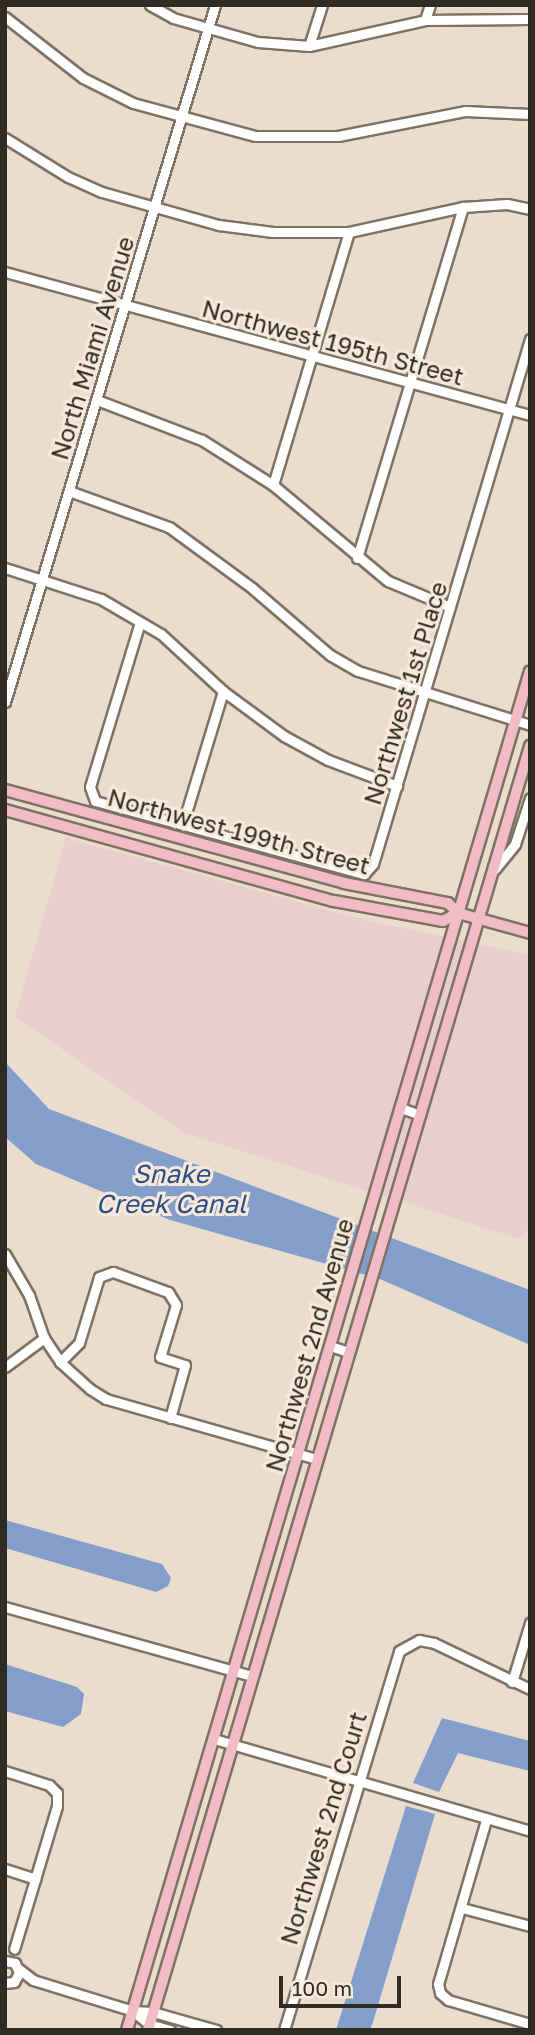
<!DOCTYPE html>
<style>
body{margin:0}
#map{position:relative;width:535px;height:2035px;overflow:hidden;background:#ebddcd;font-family:"Golos Text",sans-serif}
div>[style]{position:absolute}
.commercial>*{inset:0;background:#e9cece}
.water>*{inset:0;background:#839eca}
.roads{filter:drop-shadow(2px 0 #7e7264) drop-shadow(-2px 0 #7e7264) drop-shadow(0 2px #7e7264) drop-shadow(0 -2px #7e7264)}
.minor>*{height:9px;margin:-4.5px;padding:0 4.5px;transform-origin:4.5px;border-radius:4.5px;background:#fff}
.major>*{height:10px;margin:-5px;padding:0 5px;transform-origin:5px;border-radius:5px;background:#f2bcc7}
span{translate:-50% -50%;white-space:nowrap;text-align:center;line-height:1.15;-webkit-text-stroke:6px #f8eada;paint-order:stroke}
.street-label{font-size:24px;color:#302b25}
.water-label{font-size:26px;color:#2d4e86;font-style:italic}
.frame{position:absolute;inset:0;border:7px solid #302b25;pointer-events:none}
.scale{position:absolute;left:279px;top:1976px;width:122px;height:32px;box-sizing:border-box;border:4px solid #302b25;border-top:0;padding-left:9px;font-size:21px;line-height:24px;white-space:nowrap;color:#302b25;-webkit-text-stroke:5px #f8eada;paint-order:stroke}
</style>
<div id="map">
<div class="commercial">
<i style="clip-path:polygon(66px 838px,360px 919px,530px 955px,530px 1228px,520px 1239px,184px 1133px,15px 1017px)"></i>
</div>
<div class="water">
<i style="clip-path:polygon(5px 1062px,49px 1109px,530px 1290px,530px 1345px,380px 1279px,170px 1220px,36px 1164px,5px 1137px)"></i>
<i style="clip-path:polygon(5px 1520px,162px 1564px,171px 1578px,168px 1586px,156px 1592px,5px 1548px)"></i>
<i style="clip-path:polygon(5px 1664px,77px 1687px,84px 1694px,81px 1714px,63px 1727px,5px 1711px)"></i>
<i style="clip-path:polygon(442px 1718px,530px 1741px,530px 1771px,458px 1753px,439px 1792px,413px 1783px)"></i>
<i style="clip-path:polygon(406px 1806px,435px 1814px,373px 2022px,370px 2030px,336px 2030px)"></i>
</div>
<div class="roads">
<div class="minor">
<i style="left:150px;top:5px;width:26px;rotate:29deg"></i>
<i style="left:173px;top:18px;width:88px;rotate:15.8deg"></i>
<i style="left:258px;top:42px;width:51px;rotate:4.5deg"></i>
<i style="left:309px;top:46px;width:119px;rotate:-12.6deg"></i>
<i style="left:425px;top:20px;width:105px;rotate:-0.5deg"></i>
<i style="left:5px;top:17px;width:99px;rotate:38deg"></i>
<i style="left:83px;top:78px;width:56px;rotate:26.6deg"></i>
<i style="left:133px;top:103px;width:126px;rotate:15.1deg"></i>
<i style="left:255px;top:136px;width:83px"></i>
<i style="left:338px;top:136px;width:129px;rotate:-11.1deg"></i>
<i style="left:465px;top:111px;width:65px;rotate:2.6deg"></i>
<i style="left:425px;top:20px;width:16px;rotate:-72deg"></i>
<i style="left:309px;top:46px;width:43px;rotate:-72.4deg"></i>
<i style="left:5px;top:138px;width:74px;rotate:31.8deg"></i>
<i style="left:68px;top:177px;width:37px;rotate:24deg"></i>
<i style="left:102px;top:192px;width:122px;rotate:15.8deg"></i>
<i style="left:219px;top:225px;width:54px;rotate:7.4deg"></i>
<i style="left:273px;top:232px;width:76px"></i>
<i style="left:349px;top:232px;width:117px;rotate:-12.4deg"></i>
<i style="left:463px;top:207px;width:44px;rotate:-3.9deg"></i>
<i style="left:507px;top:204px;width:24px;rotate:12deg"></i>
<i style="left:5px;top:272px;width:544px;rotate:15.24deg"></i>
<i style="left:97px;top:400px;width:112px;rotate:20.9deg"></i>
<i style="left:202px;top:440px;width:84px;rotate:32.4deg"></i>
<i style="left:273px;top:485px;width:150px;rotate:39.9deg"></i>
<i style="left:388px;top:581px;width:67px;rotate:22.8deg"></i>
<i style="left:273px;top:485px;width:264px;rotate:-73.3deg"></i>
<i style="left:69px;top:491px;width:106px;rotate:19.8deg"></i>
<i style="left:169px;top:527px;width:103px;rotate:36.3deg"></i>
<i style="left:252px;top:588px;width:103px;rotate:40.7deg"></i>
<i style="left:330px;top:655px;width:32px;rotate:30deg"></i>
<i style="left:358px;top:671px;width:180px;rotate:17.4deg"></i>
<i style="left:357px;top:558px;width:367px;rotate:-73.2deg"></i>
<i style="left:5px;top:568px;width:101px;rotate:17.9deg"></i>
<i style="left:101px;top:599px;width:69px;rotate:30.3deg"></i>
<i style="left:161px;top:634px;width:84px;rotate:42.6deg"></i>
<i style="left:223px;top:691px;width:76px;rotate:36.4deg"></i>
<i style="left:284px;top:736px;width:50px;rotate:28.6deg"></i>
<i style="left:328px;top:760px;width:74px;rotate:20.6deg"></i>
<i style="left:140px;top:622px;width:172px;rotate:106.9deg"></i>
<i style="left:90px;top:787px;width:15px;rotate:70deg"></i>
<i style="left:95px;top:801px;width:279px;rotate:15.2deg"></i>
<i style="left:364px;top:874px;width:13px;rotate:-48deg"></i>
<i style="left:373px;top:864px;width:548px;rotate:-73.35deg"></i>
<i style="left:5px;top:702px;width:728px;rotate:-73.23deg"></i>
<i style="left:183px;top:823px;width:138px;rotate:-73.1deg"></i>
<i style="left:495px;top:869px;width:32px;rotate:-51deg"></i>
<i style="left:515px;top:844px;width:48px;rotate:-71.9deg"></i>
<i style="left:401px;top:1108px;width:20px;rotate:20deg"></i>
<i style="left:5px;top:1254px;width:48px;rotate:59.7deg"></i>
<i style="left:29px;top:1295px;width:46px;rotate:70.8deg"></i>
<i style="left:44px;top:1338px;width:29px;rotate:56deg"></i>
<i style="left:60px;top:1362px;width:40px;rotate:42deg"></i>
<i style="left:90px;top:1389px;width:19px;rotate:32deg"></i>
<i style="left:106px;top:1399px;width:218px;rotate:15.9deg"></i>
<i style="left:330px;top:1346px;width:19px;rotate:18deg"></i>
<i style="left:60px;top:1362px;width:27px;rotate:-45deg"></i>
<i style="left:79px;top:1343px;width:69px;rotate:-73.1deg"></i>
<i style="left:99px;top:1277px;width:15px;rotate:-20deg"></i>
<i style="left:113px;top:1272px;width:59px;rotate:20deg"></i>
<i style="left:168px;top:1292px;width:15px;rotate:58deg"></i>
<i style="left:176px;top:1305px;width:54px;rotate:107.1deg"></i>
<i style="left:160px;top:1357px;width:26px;rotate:18deg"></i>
<i style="left:185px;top:1365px;width:55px;rotate:105.8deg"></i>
<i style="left:5px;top:1367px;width:49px;rotate:-36.6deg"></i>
<i style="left:5px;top:1607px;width:256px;rotate:15.6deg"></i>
<i style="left:512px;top:1682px;width:62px;rotate:-73deg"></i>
<i style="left:214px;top:1739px;width:329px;rotate:16.2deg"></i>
<i style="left:5px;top:1771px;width:46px;rotate:17.7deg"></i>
<i style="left:49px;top:1785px;width:11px;rotate:45deg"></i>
<i style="left:57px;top:1793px;width:13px;rotate:90deg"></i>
<i style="left:57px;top:1806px;width:149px;rotate:106.7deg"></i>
<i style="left:486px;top:1820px;width:171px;rotate:106.3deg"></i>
<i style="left:438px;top:1984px;width:9px;rotate:77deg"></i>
<i style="left:440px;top:1993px;width:11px;rotate:41deg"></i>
<i style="left:448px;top:2000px;width:85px;rotate:16.3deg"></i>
<i style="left:5px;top:1869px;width:32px;rotate:18deg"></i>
<i style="left:462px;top:1908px;width:70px;rotate:14.8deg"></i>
<i style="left:5px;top:1961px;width:10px;rotate:11deg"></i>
<i style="left:15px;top:1963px;width:11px;rotate:68deg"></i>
<i style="left:19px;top:1973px;width:10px;rotate:119deg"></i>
<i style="left:14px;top:1982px;width:9px;rotate:174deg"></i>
<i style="left:19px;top:1969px;width:18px;rotate:38deg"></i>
<i style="left:33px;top:1980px;width:105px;rotate:17.2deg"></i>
<i style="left:133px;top:2011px;width:20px;rotate:3deg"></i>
<i style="left:153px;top:2012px;width:66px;rotate:15.9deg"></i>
<i style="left:134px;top:2012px;width:19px;rotate:39deg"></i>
<i style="left:149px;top:2024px;width:22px;rotate:16deg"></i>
<i style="left:284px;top:2030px;width:396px;rotate:-73.1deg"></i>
<i style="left:399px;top:1651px;width:23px;rotate:-29deg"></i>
<i style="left:419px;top:1640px;width:15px;rotate:11deg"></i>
<i style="left:434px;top:1643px;width:106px;rotate:25.6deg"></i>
</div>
<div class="major">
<i style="left:5px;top:790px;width:352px;rotate:15.3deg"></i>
<i style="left:344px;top:883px;width:106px;rotate:10.9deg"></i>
<i style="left:448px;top:903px;width:14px;rotate:45deg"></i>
<i style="left:458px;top:913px;width:75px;rotate:15.5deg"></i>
<i style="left:5px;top:810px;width:341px;rotate:15.5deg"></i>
<i style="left:334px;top:901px;width:111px;rotate:10.4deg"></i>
<i style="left:443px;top:921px;width:17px;rotate:-28deg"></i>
<i style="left:127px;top:2030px;width:1417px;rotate:-73.48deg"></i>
<i style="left:148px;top:2030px;width:1340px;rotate:-73.43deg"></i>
</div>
</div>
<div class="street-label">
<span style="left:333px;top:342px;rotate:15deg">Northwest 195th Street</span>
<span style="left:92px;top:348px;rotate:-73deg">North Miami Avenue</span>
<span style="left:405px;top:693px;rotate:-73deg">Northwest 1st Place</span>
<span style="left:239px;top:831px;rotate:15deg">Northwest 199th Street</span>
<span style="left:309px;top:1345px;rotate:-74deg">Northwest 2nd Avenue</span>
<span style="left:323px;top:1828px;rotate:-73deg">Northwest 2nd Court</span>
</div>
<div class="water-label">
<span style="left:171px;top:1189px">Snake<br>Creek Canal</span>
</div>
<div class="frame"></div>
<div class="scale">100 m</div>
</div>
